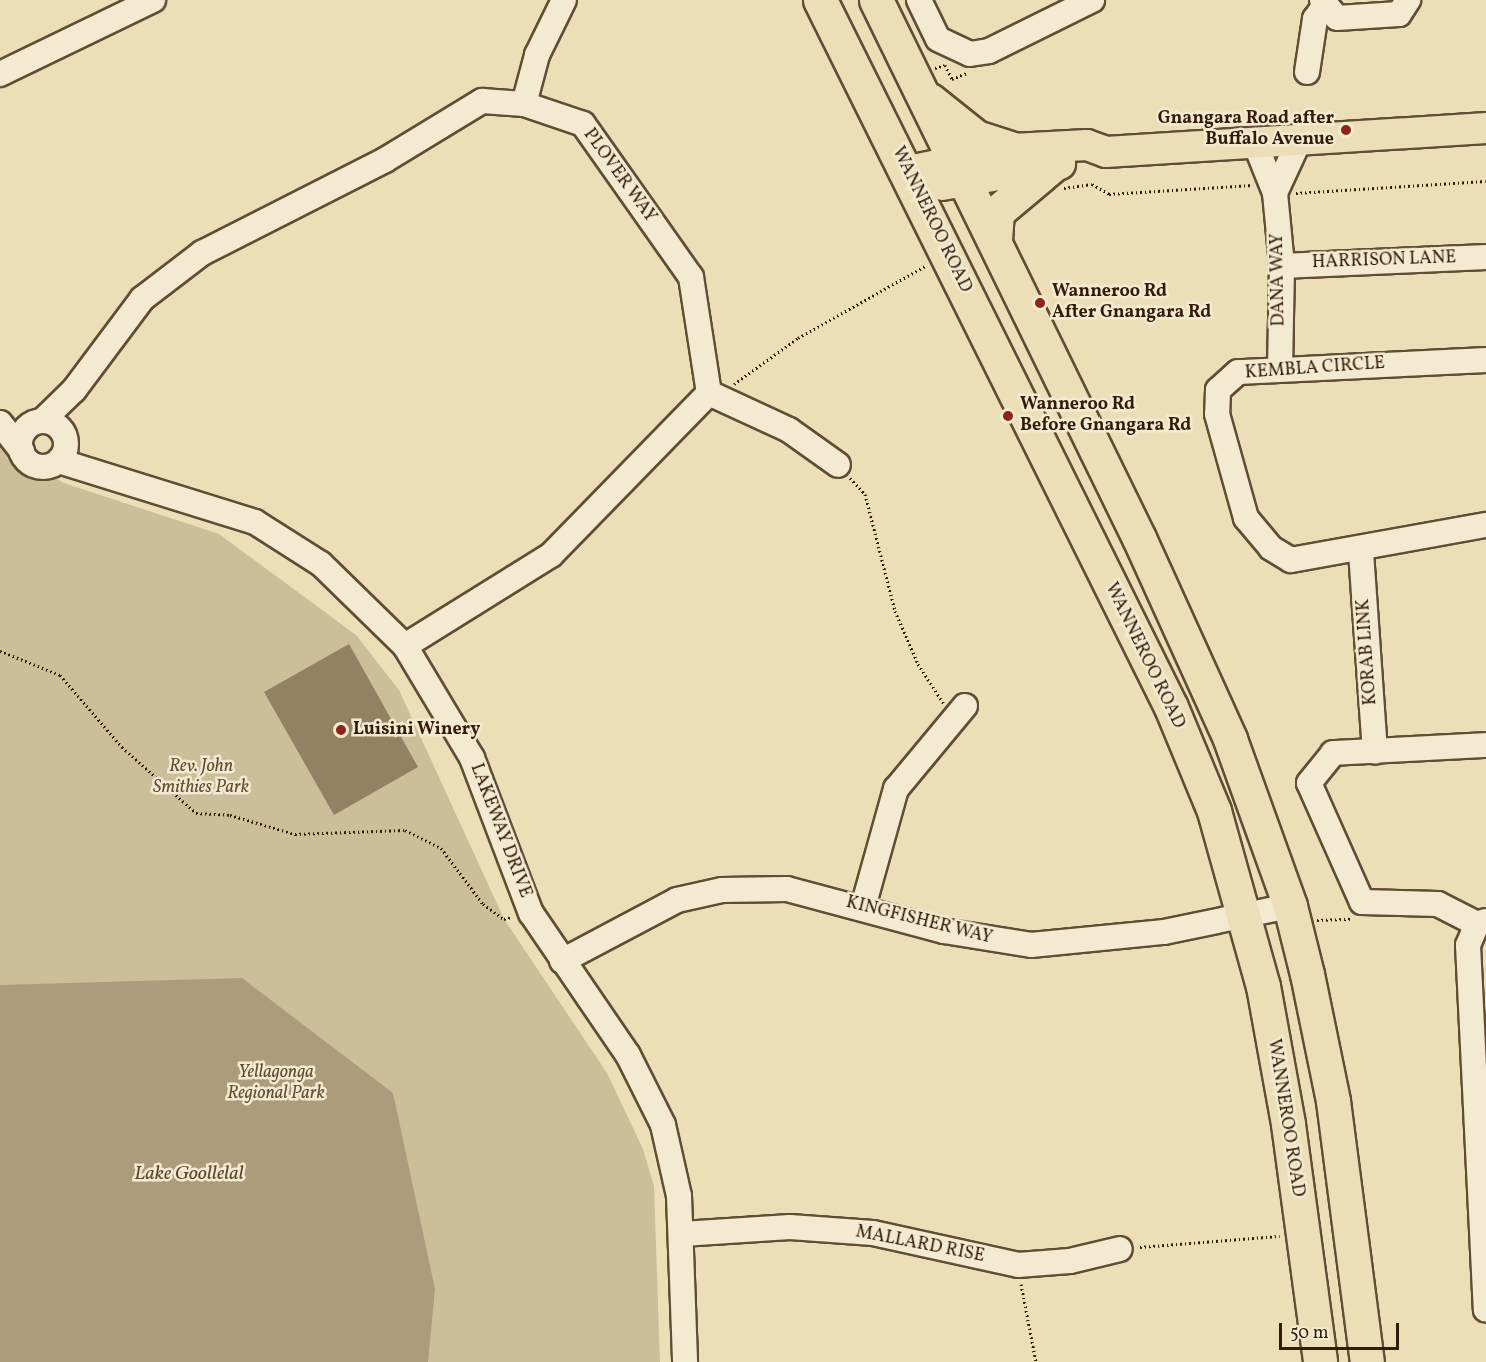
<!DOCTYPE html>
<style>
body{margin:0}
#map{position:relative;width:1486px;height:1362px;overflow:hidden;background:#ecdfb8;font-family:Vollkorn,serif}
div>[style]{position:absolute}
.green>*{inset:0;background:#cdbe9a}
.water>*{inset:0;background:#ad9c7c}
.building>*{inset:0;background:#938164}
.path>*{height:3px;margin-top:-1.5px;transform-origin:0;background:repeating-linear-gradient(90deg,#331b08 0 1.5px,transparent 0 4.5px)}
.roads{filter:drop-shadow(2px 0 #614c34) drop-shadow(-2px 0 #614c34) drop-shadow(0 2px #614c34) drop-shadow(0 -2px #614c34)}
.minor>*{height:24px;margin:-12px;padding:0 12px;transform-origin:12px;border-radius:12px;background:#f3ead1}
.minor>.ring{margin:-12px;padding:0;box-sizing:content-box;background:none;border:24px solid #f3ead1;border-radius:50%}
.major>*{height:30px;margin:-15px;padding:0 15px;transform-origin:15px;border-radius:15px;background:#ecdfb8}
.highway>*{height:33px;margin:-16.5px;padding:0 16.5px;transform-origin:16.5px;border-radius:16.5px;background:#ecdfb8}
.dots>*{width:16px;height:16px;translate:-50% -50%;box-sizing:border-box;border:3px solid #f3ead1;border-radius:50%}
span{translate:-50% -50%;white-space:nowrap;text-align:center;line-height:1.15;-webkit-text-stroke:5px #f3ead1;paint-order:stroke}
.poi-label{font-size:18px;color:#331b08;font-weight:700}
.right{translate:-100% -50%;text-align:right}
.left{translate:0 -50%;text-align:left}
.street-label{font-size:18px;color:#331b08}
.park-label{font-size:18px;color:#614c34;font-style:italic}
.water-label{font-size:20px;color:#5e4831;font-style:italic}
.scale{position:absolute;left:1279px;top:1323px;width:120px;height:27px;box-sizing:border-box;border:3px solid #331b08;border-top:0;padding-left:8px;font-size:18px;line-height:21px;white-space:nowrap;color:#331b08;-webkit-text-stroke:4px #f3ead1;paint-order:stroke}
</style>
<div id="map">
<div class="green">
<i style="clip-path:polygon(0 445px,64px 483px,219px 534px,356px 635px,399px 690px,504px 919px,607px 1073px,643px 1149px,654px 1186px,660px 1362px,0 1362px)"></i>
</div>
<div class="water">
<i style="clip-path:polygon(242px 978px,393px 1093px,435px 1289px,428px 1362px,0 1362px,0 985px)"></i>
</div>
<div class="building">
<i style="clip-path:polygon(349px 644px,418px 767px,334px 815px,264px 692px)"></i>
</div>
<div class="path">
<i style="left:935px;top:68px;width:10px;rotate:-17deg"></i>
<i style="left:945px;top:65px;width:16px;rotate:63deg"></i>
<i style="left:952px;top:79px;width:16px;rotate:-22deg"></i>
<i style="left:1064px;top:188px;width:28px;rotate:-8deg"></i>
<i style="left:1092px;top:184px;width:20px;rotate:30deg"></i>
<i style="left:1109px;top:194px;width:144px;rotate:-3.6deg"></i>
<i style="left:1296px;top:193px;width:190px;rotate:-3.6deg"></i>
<i style="left:734px;top:384px;width:79px;rotate:-35.7deg"></i>
<i style="left:798px;top:338px;width:148px;rotate:-29.5deg"></i>
<i style="left:27px;top:471px;width:17px;rotate:10deg"></i>
<i style="left:850px;top:478px;width:22px;rotate:47deg"></i>
<i style="left:865px;top:494px;width:121px;rotate:75.6deg"></i>
<i style="left:895px;top:611px;width:58px;rotate:66.5deg"></i>
<i style="left:918px;top:664px;width:48px;rotate:57deg"></i>
<i style="left:0;top:651px;width:65px;rotate:21.8deg"></i>
<i style="left:60px;top:675px;width:95px;rotate:49.3deg"></i>
<i style="left:122px;top:747px;width:99px;rotate:41.7deg"></i>
<i style="left:196px;top:813px;width:34px;rotate:3deg"></i>
<i style="left:230px;top:815px;width:68px;rotate:16.3deg"></i>
<i style="left:295px;top:834px;width:110px;rotate:-2.1deg"></i>
<i style="left:405px;top:830px;width:40px;rotate:26.6deg"></i>
<i style="left:441px;top:848px;width:70px;rotate:53.1deg"></i>
<i style="left:483px;top:904px;width:26px;rotate:36deg"></i>
<i style="left:504px;top:919px;width:8px;rotate:-14deg"></i>
<i style="left:1317px;top:920px;width:36px;rotate:-2deg"></i>
<i style="left:1140px;top:1247px;width:140px;rotate:-4.5deg"></i>
<i style="left:1021px;top:1284px;width:79px;rotate:79.1deg"></i>
</div>
<div class="roads">
<div class="minor">
<i style="left:919px;top:0;width:43px;rotate:64deg"></i>
<i style="left:938px;top:39px;width:35px;rotate:25deg"></i>
<i style="left:970px;top:54px;width:19px;rotate:-9deg"></i>
<i style="left:989px;top:51px;width:115px;rotate:-26.3deg"></i>
<i style="left:1322px;top:0;width:23px;rotate:50deg"></i>
<i style="left:1337px;top:18px;width:62px;rotate:-3.7deg"></i>
<i style="left:1399px;top:14px;width:17px;rotate:-57deg"></i>
<i style="left:1307px;top:72px;width:54px;rotate:-81.4deg"></i>
<i style="left:1315px;top:19px;width:14px;rotate:-54deg"></i>
<i style="left:0;top:74px;width:170px;rotate:-25.8deg"></i>
<i style="left:524px;top:104px;width:51px;rotate:-75.1deg"></i>
<i style="left:537px;top:55px;width:61px;rotate:-63.9deg"></i>
<i style="left:1255px;top:143px;width:54px;rotate:68.2deg"></i>
<i style="left:1275px;top:193px;width:73px;rotate:84.5deg"></i>
<i style="left:1282px;top:266px;width:102px;rotate:91.1deg"></i>
<i style="left:1275px;top:193px;width:57px;rotate:-65.2deg"></i>
<i style="left:1282px;top:266px;width:204px;rotate:-2.5deg"></i>
<i style="left:1486px;top:360px;width:248px;rotate:177.2deg"></i>
<i style="left:1238px;top:372px;width:27px;rotate:138deg"></i>
<i style="left:1218px;top:390px;width:24px;rotate:92deg"></i>
<i style="left:1217px;top:414px;width:108px;rotate:74.4deg"></i>
<i style="left:1246px;top:518px;width:39px;rotate:50deg"></i>
<i style="left:1271px;top:548px;width:23px;rotate:31deg"></i>
<i style="left:1291px;top:560px;width:198px;rotate:-10.2deg"></i>
<i style="left:709px;top:393px;width:88px;rotate:24.8deg"></i>
<i style="left:789px;top:430px;width:60px;rotate:35.5deg"></i>
<i style="left:42px;top:421px;width:45px;rotate:-44.1deg"></i>
<i style="left:74px;top:390px;width:114px;rotate:-53.2deg"></i>
<i style="left:142px;top:299px;width:76px;rotate:-37.5deg"></i>
<i style="left:202px;top:253px;width:205px;rotate:-26.9deg"></i>
<i style="left:385px;top:160px;width:114px;rotate:-31.3deg"></i>
<i style="left:482px;top:101px;width:42px;rotate:4.1deg"></i>
<i style="left:524px;top:104px;width:62px;rotate:18.7deg"></i>
<i style="left:583px;top:124px;width:187px;rotate:54.8deg"></i>
<i style="left:691px;top:277px;width:117px;rotate:81.2deg"></i>
<i style="left:709px;top:393px;width:226px;rotate:134.3deg"></i>
<i style="left:551px;top:555px;width:172px;rotate:148.1deg"></i>
<i class="ring" style="left:20px;top:421px;width:22px;height:22px"></i>
<i style="left:0;top:423px;width:36px;rotate:52deg"></i>
<i style="left:59px;top:461px;width:205px;rotate:17.3deg"></i>
<i style="left:255px;top:522px;width:78px;rotate:32.5deg"></i>
<i style="left:321px;top:564px;width:117px;rotate:44.3deg"></i>
<i style="left:405px;top:646px;width:131px;rotate:59.1deg"></i>
<i style="left:472px;top:758px;width:166px;rotate:69.2deg"></i>
<i style="left:531px;top:913px;width:172px;rotate:55.7deg"></i>
<i style="left:628px;top:1055px;width:78px;rotate:63.4deg"></i>
<i style="left:663px;top:1125px;width:73px;rotate:77.3deg"></i>
<i style="left:679px;top:1196px;width:166px;rotate:87.9deg"></i>
<i style="left:1361px;top:552px;width:200px;rotate:86deg"></i>
<i style="left:863px;top:907px;width:123px;rotate:-74.4deg"></i>
<i style="left:896px;top:789px;width:108px;rotate:-50.3deg"></i>
<i style="left:1486px;top:921px;width:9px;rotate:162deg"></i>
<i style="left:1477px;top:924px;width:23px;rotate:113deg"></i>
<i style="left:1468px;top:945px;width:365px;rotate:87.2deg"></i>
<i style="left:1477px;top:924px;width:44px;rotate:-152.9deg"></i>
<i style="left:1438px;top:904px;width:76px;rotate:-178.5deg"></i>
<i style="left:1362px;top:902px;width:130px;rotate:-114deg"></i>
<i style="left:1309px;top:783px;width:38px;rotate:-51deg"></i>
<i style="left:1333px;top:753px;width:153px;rotate:-3deg"></i>
<i style="left:562px;top:961px;width:130px;rotate:-27.9deg"></i>
<i style="left:677px;top:900px;width:46px;rotate:-12.5deg"></i>
<i style="left:722px;top:890px;width:65px;rotate:-0.9deg"></i>
<i style="left:787px;top:889px;width:163px;rotate:15deg"></i>
<i style="left:944px;top:931px;width:88px;rotate:9.1deg"></i>
<i style="left:1031px;top:945px;width:134px;rotate:-5.6deg"></i>
<i style="left:1164px;top:932px;width:129px;rotate:-11.7deg"></i>
<i style="left:682px;top:1234px;width:108px;rotate:-3.7deg"></i>
<i style="left:790px;top:1227px;width:83px;rotate:4.1deg"></i>
<i style="left:873px;top:1233px;width:148px;rotate:12.4deg"></i>
<i style="left:1018px;top:1265px;width:52px;rotate:-4.4deg"></i>
<i style="left:1070px;top:1261px;width:51px;rotate:-13.5deg"></i>
</div>
<div class="major">
<i style="left:909px;top:171px;width:106px;rotate:-11.9deg"></i>
<i style="left:1013px;top:149px;width:74px;rotate:-3.1deg"></i>
<i style="left:1087px;top:145px;width:20px;rotate:20deg"></i>
<i style="left:1106px;top:152px;width:381px;rotate:-3.6deg"></i>
<i style="left:942px;top:185px;width:120px;rotate:-10.1deg"></i>
</div>
<div class="highway">
<i style="left:820px;top:0;width:789px;rotate:63.6deg"></i>
<i style="left:1171px;top:707px;width:113px;rotate:67.5deg"></i>
<i style="left:1214px;top:811px;width:182px;rotate:74.4deg"></i>
<i style="left:1263px;top:986px;width:140px;rotate:79.7deg"></i>
<i style="left:1288px;top:1124px;width:240px;rotate:82.3deg"></i>
<i style="left:876px;top:0;width:599px;rotate:63.95deg"></i>
<i style="left:1139px;top:538px;width:221px;rotate:65.6deg"></i>
<i style="left:1230px;top:739px;width:177px;rotate:70.2deg"></i>
<i style="left:1290px;top:906px;width:70px;rotate:76deg"></i>
<i style="left:1307px;top:974px;width:130px;rotate:78.4deg"></i>
<i style="left:1333px;top:1101px;width:263px;rotate:82.6deg"></i>
<i style="left:930px;top:100px;width:59px;rotate:38.8deg"></i>
<i style="left:976px;top:137px;width:39px;rotate:18deg"></i>
<i style="left:995px;top:240px;width:28px;rotate:-86deg"></i>
<i style="left:997px;top:212px;width:73px;rotate:-40deg"></i>
</div>
</div>
<div class="dots">
<i style="left:1346px;top:130px;background:#8f2418"></i>
<i style="left:1040px;top:303px;background:#8f2418"></i>
<i style="left:1008px;top:416px;background:#8f2418"></i>
<i style="left:341px;top:730px;background:#8f2418"></i>
</div>
<div class="poi-label">
<span class="right" style="left:1334px;top:130px">Gnangara Road after<br>Buffalo Avenue</span>
<span class="left" style="left:1052px;top:303px">Wanneroo Rd<br>After Gnangara Rd</span>
<span class="left" style="left:1020px;top:416px">Wanneroo Rd<br>Before Gnangara Rd</span>
<span class="left" style="left:353px;top:730px">Luisini Winery</span>
</div>
<div class="street-label">
<span style="left:619px;top:176px;rotate:54deg">PLOVER WAY</span>
<span style="left:931px;top:220px;rotate:64deg">WANNEROO ROAD</span>
<span style="left:1384px;top:261px;rotate:-2deg">HARRISON LANE</span>
<span style="left:1279px;top:280px;rotate:-91deg">DANA WAY</span>
<span style="left:1315px;top:369px;rotate:-4deg">KEMBLA CIRCLE</span>
<span style="left:1368px;top:652px;rotate:-94deg">KORAB LINK</span>
<span style="left:1144px;top:656px;rotate:64deg">WANNEROO ROAD</span>
<span style="left:500px;top:831px;rotate:69deg">LAKEWAY DRIVE</span>
<span style="left:919px;top:921px;rotate:14deg">KINGFISHER WAY</span>
<span style="left:1285px;top:1118px;rotate:81deg">WANNEROO ROAD</span>
<span style="left:920px;top:1245px;rotate:11deg">MALLARD RISE</span>
</div>
<div class="park-label">
<span style="left:201px;top:778px">Rev. John<br>Smithies Park</span>
<span style="left:276px;top:1084px">Yellagonga<br>Regional Park</span>
</div>
<div class="water-label">
<span style="left:189px;top:1174px">Lake Goollelal</span>
</div>
<div class="scale">50 m</div>
</div>
